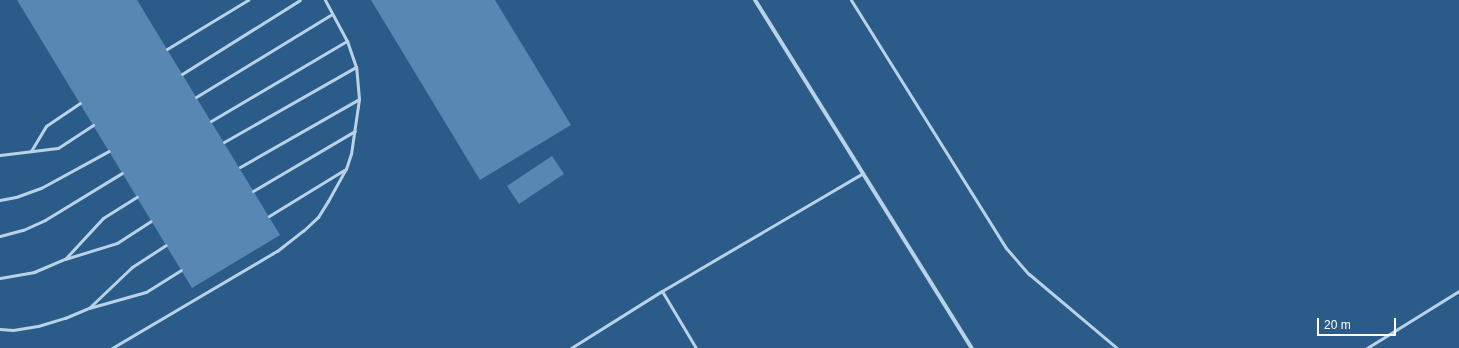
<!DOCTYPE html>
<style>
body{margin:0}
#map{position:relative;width:1459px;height:348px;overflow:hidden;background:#2b5c89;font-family:Arial,sans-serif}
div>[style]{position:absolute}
.building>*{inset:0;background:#5787b2}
.service>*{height:3px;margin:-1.5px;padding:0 1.5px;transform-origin:1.5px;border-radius:1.5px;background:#b8d2e8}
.minor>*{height:4px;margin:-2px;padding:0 2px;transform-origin:2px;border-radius:2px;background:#b8d2e8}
span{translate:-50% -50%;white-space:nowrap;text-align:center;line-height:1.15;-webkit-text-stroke:4px #2b5c89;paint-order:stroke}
.scale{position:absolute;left:1317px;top:318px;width:79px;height:18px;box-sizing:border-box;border:2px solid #fff;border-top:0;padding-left:5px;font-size:12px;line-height:14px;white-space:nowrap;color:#fff;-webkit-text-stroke:3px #2b5c89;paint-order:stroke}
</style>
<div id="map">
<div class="building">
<i style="clip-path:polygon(17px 0,137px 0,280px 235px,192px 288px)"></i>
<i style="clip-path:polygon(371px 0,495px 0,571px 125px,480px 180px)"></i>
<i style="clip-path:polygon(552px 156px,564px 174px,519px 204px,507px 186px)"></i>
</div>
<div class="service">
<i style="left:851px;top:0;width:292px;rotate:58deg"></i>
<i style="left:1006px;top:248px;width:35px;rotate:49deg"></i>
<i style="left:1029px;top:274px;width:115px;rotate:40.1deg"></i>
<i style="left:167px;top:49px;width:95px;rotate:-31.2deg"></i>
<i style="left:182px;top:74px;width:139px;rotate:-32.1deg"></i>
<i style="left:196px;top:97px;width:159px;rotate:-31.4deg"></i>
<i style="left:211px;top:121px;width:158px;rotate:-30.5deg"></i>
<i style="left:224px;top:142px;width:152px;rotate:-29.6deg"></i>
<i style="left:31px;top:151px;width:29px;rotate:-59deg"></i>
<i style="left:46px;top:126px;width:41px;rotate:-34.1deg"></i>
<i style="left:0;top:155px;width:58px;rotate:-6.9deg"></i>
<i style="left:58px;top:148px;width:42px;rotate:-33.3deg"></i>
<i style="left:240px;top:167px;width:137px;rotate:-29.7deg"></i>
<i style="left:253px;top:191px;width:118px;rotate:-30.5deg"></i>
<i style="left:0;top:200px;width:16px;rotate:-11deg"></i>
<i style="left:16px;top:197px;width:27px;rotate:-20deg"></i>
<i style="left:41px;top:188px;width:77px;rotate:-28.6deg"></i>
<i style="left:269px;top:216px;width:88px;rotate:-31.5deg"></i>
<i style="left:0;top:236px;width:24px;rotate:-15deg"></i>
<i style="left:23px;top:230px;width:24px;rotate:-24deg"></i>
<i style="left:45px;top:220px;width:90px;rotate:-31.4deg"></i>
<i style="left:66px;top:258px;width:54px;rotate:-47.2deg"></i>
<i style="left:103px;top:218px;width:40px;rotate:-32deg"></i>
<i style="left:0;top:278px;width:35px;rotate:-10deg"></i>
<i style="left:34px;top:272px;width:34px;rotate:-23deg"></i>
<i style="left:65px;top:259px;width:54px;rotate:-17.1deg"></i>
<i style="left:117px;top:243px;width:40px;rotate:-32.9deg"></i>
<i style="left:662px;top:291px;width:66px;rotate:59.2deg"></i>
<i style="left:90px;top:307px;width:58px;rotate:-43.6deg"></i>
<i style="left:132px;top:267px;width:40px;rotate:-32.9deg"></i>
<i style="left:0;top:329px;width:13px;rotate:4deg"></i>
<i style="left:13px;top:330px;width:25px;rotate:-9deg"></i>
<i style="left:38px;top:326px;width:28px;rotate:-17deg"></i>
<i style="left:65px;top:318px;width:26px;rotate:-23deg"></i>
<i style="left:89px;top:308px;width:59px;rotate:-15.7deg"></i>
<i style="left:146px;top:292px;width:41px;rotate:-32.2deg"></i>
<i style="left:112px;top:348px;width:191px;rotate:-30.5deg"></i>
<i style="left:277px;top:251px;width:33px;rotate:-38deg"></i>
<i style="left:303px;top:231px;width:21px;rotate:-43deg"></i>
<i style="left:318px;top:217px;width:19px;rotate:-58deg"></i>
<i style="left:328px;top:201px;width:37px;rotate:-61deg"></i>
<i style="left:346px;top:169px;width:16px;rotate:-72deg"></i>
<i style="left:351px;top:154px;width:56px;rotate:-81.7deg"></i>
<i style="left:359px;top:99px;width:32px;rotate:-95deg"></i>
<i style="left:356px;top:67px;width:28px;rotate:-109deg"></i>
<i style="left:347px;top:41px;width:47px;rotate:-118.2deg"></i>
<i style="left:571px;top:348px;width:107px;rotate:-32.1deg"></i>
<i style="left:662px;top:291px;width:233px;rotate:-30.4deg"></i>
<i style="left:1367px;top:348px;width:108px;rotate:-31.8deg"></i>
</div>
<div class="minor">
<i style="left:755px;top:0;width:410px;rotate:58.1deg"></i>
</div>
<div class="scale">20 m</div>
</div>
